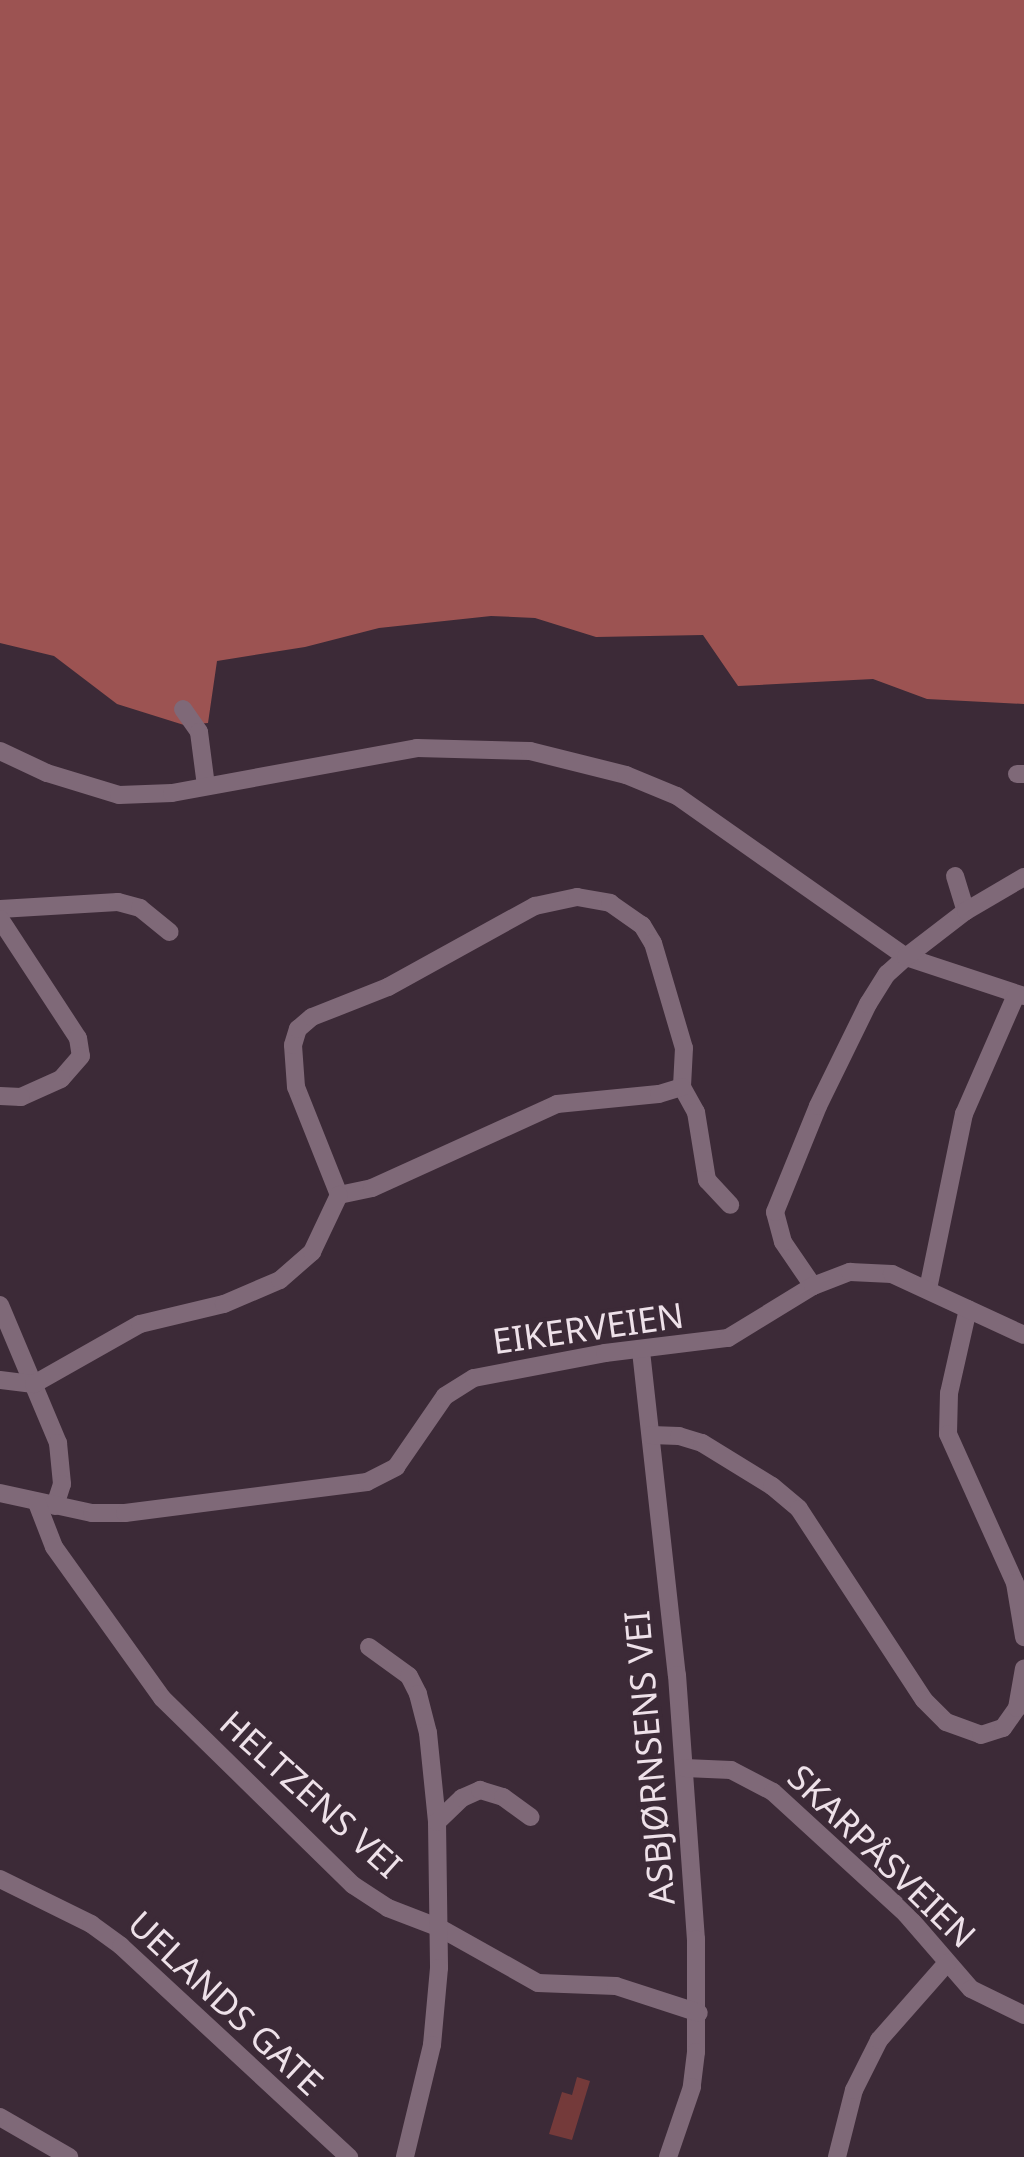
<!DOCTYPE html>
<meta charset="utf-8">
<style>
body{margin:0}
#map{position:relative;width:1024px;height:2157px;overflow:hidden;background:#3c2a37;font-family:"Noto Sans",sans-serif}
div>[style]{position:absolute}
.green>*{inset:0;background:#743a3a}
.forest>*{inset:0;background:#9c5352}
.minor>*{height:18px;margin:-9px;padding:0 9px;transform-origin:9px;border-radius:9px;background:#7f6978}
span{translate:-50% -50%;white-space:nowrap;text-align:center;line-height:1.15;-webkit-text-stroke:8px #3c2a37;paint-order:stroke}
.street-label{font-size:35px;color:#eee1e9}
</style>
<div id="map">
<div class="green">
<i style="clip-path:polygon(577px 2077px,590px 2081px,572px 2140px,549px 2134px,562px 2092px,572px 2095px)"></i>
</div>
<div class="forest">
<i style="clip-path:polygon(0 0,1024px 0,1024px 704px,927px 699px,873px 679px,738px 686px,703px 635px,596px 637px,535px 618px,491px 616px,379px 628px,305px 647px,217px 661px,208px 723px,184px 725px,117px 704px,54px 656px,0 643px)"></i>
</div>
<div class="minor">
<i style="left:183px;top:709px;width:28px;rotate:55deg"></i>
<i style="left:199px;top:732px;width:54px;rotate:82.6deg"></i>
<i style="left:0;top:751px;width:52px;rotate:25.1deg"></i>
<i style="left:47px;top:773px;width:75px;rotate:17deg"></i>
<i style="left:119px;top:795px;width:53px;rotate:-2.2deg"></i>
<i style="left:172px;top:793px;width:249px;rotate:-10.4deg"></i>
<i style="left:417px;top:748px;width:113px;rotate:1.5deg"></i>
<i style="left:530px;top:751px;width:99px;rotate:14deg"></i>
<i style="left:626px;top:775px;width:55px;rotate:22.4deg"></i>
<i style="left:677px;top:796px;width:280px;rotate:35.1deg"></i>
<i style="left:906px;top:957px;width:124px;rotate:18.3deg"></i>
<i style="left:1017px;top:774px;width:7px"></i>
<i style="left:955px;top:876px;width:37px;rotate:73deg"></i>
<i style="left:0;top:909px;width:118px;rotate:-3.4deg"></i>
<i style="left:118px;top:902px;width:23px;rotate:15deg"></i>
<i style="left:140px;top:908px;width:38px;rotate:39deg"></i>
<i style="left:0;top:919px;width:142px;rotate:56.8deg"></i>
<i style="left:78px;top:1038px;width:18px;rotate:81deg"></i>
<i style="left:81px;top:1056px;width:30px;rotate:131deg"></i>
<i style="left:61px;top:1079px;width:44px;rotate:155.8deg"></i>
<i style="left:21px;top:1097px;width:21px;rotate:-177deg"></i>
<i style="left:339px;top:1195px;width:116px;rotate:-111.7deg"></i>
<i style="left:296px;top:1087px;width:42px;rotate:-94.1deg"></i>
<i style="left:293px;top:1045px;width:17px;rotate:-73deg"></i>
<i style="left:298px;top:1029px;width:18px;rotate:-41deg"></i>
<i style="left:312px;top:1017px;width:82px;rotate:-21.5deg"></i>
<i style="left:388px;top:987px;width:168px;rotate:-28.9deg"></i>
<i style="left:535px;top:906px;width:43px;rotate:-12.1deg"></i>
<i style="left:577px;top:897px;width:34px;rotate:10deg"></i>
<i style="left:610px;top:903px;width:39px;rotate:35deg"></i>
<i style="left:642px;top:925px;width:21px;rotate:59deg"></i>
<i style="left:653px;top:943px;width:109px;rotate:73.6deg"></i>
<i style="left:684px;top:1048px;width:39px;rotate:93deg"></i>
<i style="left:682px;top:1087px;width:29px;rotate:61deg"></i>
<i style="left:696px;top:1112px;width:69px;rotate:80.8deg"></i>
<i style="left:707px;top:1180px;width:34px;rotate:47deg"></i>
<i style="left:339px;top:1195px;width:34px;rotate:-12deg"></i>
<i style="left:372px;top:1188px;width:203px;rotate:-24.4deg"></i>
<i style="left:557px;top:1104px;width:102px;rotate:-5.6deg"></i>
<i style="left:659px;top:1094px;width:24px;rotate:-17deg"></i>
<i style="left:813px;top:1286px;width:53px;rotate:-124.3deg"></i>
<i style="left:783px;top:1242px;width:31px;rotate:-105deg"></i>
<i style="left:775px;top:1212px;width:114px;rotate:-67.9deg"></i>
<i style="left:818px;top:1106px;width:114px;rotate:-63.9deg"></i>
<i style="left:868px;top:1004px;width:36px;rotate:-58deg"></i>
<i style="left:887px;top:974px;width:25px;rotate:-42deg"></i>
<i style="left:906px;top:957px;width:76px;rotate:-37.5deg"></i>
<i style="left:966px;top:911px;width:67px;rotate:-30.4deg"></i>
<i style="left:928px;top:1289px;width:179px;rotate:-78.4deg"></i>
<i style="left:964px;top:1114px;width:130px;rotate:-66.4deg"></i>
<i style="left:0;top:1305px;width:150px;rotate:67.2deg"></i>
<i style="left:58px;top:1443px;width:41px;rotate:84.4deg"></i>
<i style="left:62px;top:1484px;width:23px;rotate:108deg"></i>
<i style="left:968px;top:1309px;width:86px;rotate:102.7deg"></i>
<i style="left:949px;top:1393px;width:41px;rotate:91.4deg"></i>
<i style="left:948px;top:1434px;width:163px;rotate:65.8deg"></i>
<i style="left:1015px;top:1583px;width:55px;rotate:80.5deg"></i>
<i style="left:641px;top:1351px;width:326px;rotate:83.7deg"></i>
<i style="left:677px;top:1675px;width:265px;rotate:85.9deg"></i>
<i style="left:696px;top:1939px;width:113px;rotate:90deg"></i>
<i style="left:696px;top:2052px;width:35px;rotate:97deg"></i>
<i style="left:692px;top:2087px;width:74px;rotate:108.9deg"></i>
<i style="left:0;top:1380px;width:34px;rotate:7deg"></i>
<i style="left:34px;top:1384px;width:122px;rotate:-29.5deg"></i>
<i style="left:140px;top:1324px;width:86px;rotate:-13.4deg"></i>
<i style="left:224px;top:1304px;width:61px;rotate:-23.2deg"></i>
<i style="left:280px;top:1280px;width:43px;rotate:-41.2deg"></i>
<i style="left:312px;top:1252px;width:63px;rotate:-64.7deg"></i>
<i style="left:651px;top:1435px;width:28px;rotate:2deg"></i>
<i style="left:679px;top:1436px;width:24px;rotate:17deg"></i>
<i style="left:702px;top:1443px;width:82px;rotate:31.6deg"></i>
<i style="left:772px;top:1486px;width:35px;rotate:40deg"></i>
<i style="left:799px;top:1509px;width:228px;rotate:56.8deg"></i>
<i style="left:924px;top:1700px;width:31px;rotate:45deg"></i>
<i style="left:946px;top:1722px;width:37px;rotate:20deg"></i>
<i style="left:981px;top:1735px;width:23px;rotate:-18deg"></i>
<i style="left:1003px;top:1728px;width:24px;rotate:-55deg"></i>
<i style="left:1017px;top:1708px;width:40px;rotate:-80deg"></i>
<i style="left:0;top:1493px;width:94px;rotate:12.3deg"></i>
<i style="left:92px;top:1513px;width:33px"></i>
<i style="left:125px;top:1513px;width:244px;rotate:-7.3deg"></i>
<i style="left:367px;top:1482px;width:33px;rotate:-27deg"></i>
<i style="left:396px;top:1467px;width:86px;rotate:-55.4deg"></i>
<i style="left:445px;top:1396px;width:34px;rotate:-32deg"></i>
<i style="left:474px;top:1378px;width:133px;rotate:-10.8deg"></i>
<i style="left:605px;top:1353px;width:124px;rotate:-7deg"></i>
<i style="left:728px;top:1338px;width:100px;rotate:-31.5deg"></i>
<i style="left:813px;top:1286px;width:40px;rotate:-21deg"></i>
<i style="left:850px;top:1272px;width:42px;rotate:2.7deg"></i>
<i style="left:892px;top:1274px;width:145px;rotate:24.8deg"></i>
<i style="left:37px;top:1503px;width:47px;rotate:68.9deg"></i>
<i style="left:54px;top:1547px;width:186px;rotate:54.4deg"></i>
<i style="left:162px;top:1698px;width:267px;rotate:44.4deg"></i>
<i style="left:353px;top:1885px;width:42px;rotate:33.3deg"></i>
<i style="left:388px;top:1908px;width:56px;rotate:21deg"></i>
<i style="left:440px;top:1928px;width:112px;rotate:29.3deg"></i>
<i style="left:538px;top:1983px;width:78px;rotate:2.2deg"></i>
<i style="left:616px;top:1986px;width:87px;rotate:18deg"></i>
<i style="left:369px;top:1647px;width:49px;rotate:35.9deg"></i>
<i style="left:409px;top:1676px;width:20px;rotate:63deg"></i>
<i style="left:418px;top:1694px;width:40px;rotate:75.6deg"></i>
<i style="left:428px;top:1733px;width:89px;rotate:84.2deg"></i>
<i style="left:437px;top:1822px;width:146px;rotate:89.2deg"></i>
<i style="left:439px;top:1968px;width:77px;rotate:95.2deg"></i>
<i style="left:432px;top:2045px;width:115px;rotate:103.6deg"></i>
<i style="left:685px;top:1768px;width:46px;rotate:2.5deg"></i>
<i style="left:731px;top:1770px;width:47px;rotate:27.6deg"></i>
<i style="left:773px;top:1792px;width:180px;rotate:42.5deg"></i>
<i style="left:906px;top:1914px;width:99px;rotate:49.1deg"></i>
<i style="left:971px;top:1989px;width:59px;rotate:26.1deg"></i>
<i style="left:437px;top:1822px;width:35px;rotate:-44deg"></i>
<i style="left:462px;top:1798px;width:20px;rotate:-24deg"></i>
<i style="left:480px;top:1790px;width:24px;rotate:17deg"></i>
<i style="left:503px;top:1797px;width:34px;rotate:36deg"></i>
<i style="left:0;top:1879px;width:102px;rotate:26.3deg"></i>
<i style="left:91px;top:1924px;width:37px;rotate:36deg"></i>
<i style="left:121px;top:1946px;width:311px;rotate:42.8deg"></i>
<i style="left:0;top:2117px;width:80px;rotate:30.1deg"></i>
<i style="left:837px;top:2157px;width:69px;rotate:-75.8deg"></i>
<i style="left:854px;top:2090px;width:56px;rotate:-63.4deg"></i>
<i style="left:879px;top:2040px;width:103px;rotate:-48.6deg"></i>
</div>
<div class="street-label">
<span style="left:588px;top:1328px;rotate:-8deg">EIKERVEIEN</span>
<span style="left:649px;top:1758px;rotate:-95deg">ASBJØRNSENS VEI</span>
<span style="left:311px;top:1794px;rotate:42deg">HELTZENS VEI</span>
<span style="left:882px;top:1856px;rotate:44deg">SKARPÅSVEIEN</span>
<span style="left:226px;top:2003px;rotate:43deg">UELANDS GATE</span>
</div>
</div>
